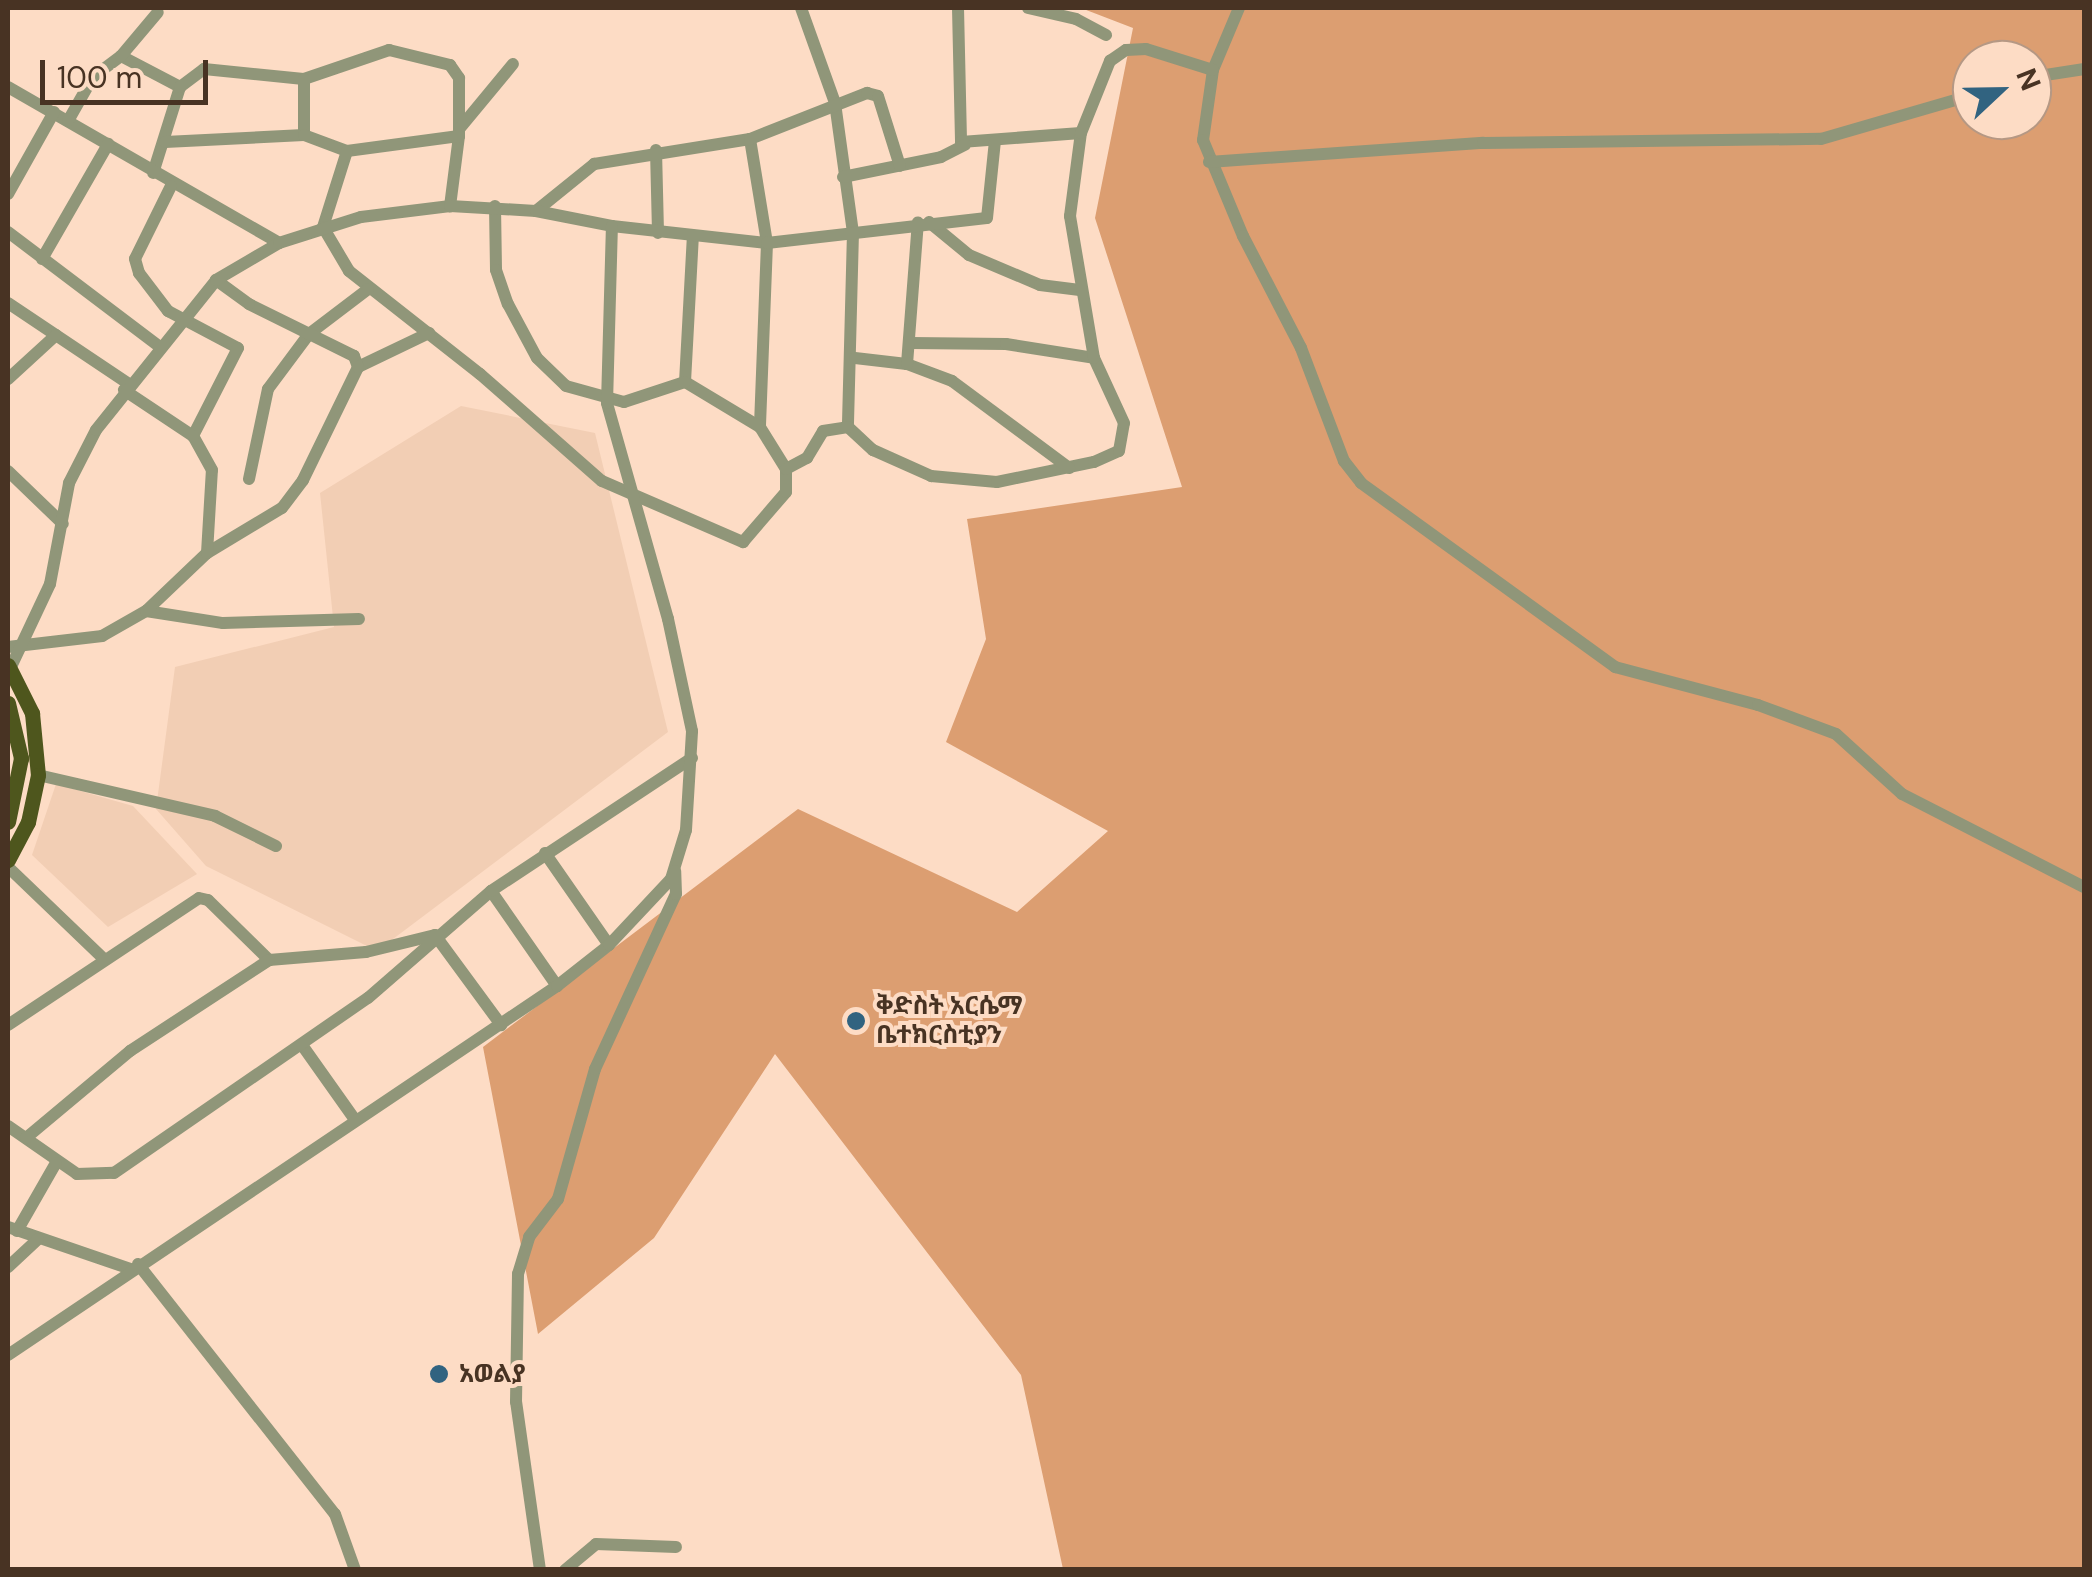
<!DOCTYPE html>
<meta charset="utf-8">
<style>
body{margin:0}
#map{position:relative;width:2092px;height:1577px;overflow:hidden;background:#fddcc5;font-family:"DM Sans","Noto Sans Ethiopic",sans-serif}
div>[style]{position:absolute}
.built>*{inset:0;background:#f2ceb4}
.forest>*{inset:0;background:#dc9e71}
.minor>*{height:12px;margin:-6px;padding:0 6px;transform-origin:6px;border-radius:6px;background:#909679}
.major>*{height:15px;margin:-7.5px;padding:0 7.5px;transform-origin:7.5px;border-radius:7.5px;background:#4e561d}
.dots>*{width:28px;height:28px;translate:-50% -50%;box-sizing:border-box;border:5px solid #fddcc5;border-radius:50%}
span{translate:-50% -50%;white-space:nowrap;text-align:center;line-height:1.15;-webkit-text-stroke:8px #fddcc5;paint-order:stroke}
.poi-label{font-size:25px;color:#483323;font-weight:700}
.left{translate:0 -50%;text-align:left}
.frame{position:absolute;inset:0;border:10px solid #483323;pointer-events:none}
.north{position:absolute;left:1952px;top:40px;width:100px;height:100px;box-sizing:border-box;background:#fddcc5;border:2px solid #b59884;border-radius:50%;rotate:68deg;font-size:28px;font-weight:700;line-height:40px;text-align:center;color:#483323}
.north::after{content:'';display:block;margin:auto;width:35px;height:45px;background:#316380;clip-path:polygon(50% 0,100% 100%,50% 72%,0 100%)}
.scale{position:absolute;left:40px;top:60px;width:168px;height:45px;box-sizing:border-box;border:5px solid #483323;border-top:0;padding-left:12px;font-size:30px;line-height:35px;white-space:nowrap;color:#483323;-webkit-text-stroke:8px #fddcc5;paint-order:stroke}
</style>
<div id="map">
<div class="built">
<i style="clip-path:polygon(461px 406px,595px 433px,668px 732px,377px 951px,206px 866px,156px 809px,175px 667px,334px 627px,320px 493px)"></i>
<i style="clip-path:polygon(56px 784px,133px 806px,197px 874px,108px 927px,32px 855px)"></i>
</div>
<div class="forest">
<i style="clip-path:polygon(evenodd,1081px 8px,2084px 8px,2084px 1569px,1063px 1569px,1021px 1375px,775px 1054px,654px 1238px,538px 1334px,483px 1047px,798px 809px,1017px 912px,1108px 831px,946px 742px,986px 639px,967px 519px,1182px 487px,1095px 218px,1133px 28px,1081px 8px,1972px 60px,2032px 60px,2032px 120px,1972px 120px,1972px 60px)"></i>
</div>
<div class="minor">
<i style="left:801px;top:8px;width:101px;rotate:70.3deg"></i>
<i style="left:835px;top:103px;width:130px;rotate:82.1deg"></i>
<i style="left:853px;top:232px;width:195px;rotate:91.5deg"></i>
<i style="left:848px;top:427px;width:34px;rotate:43deg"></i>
<i style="left:873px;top:450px;width:64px;rotate:24.1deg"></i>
<i style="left:931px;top:476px;width:66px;rotate:5.2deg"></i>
<i style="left:997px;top:482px;width:99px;rotate:-11.7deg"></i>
<i style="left:1094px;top:462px;width:27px;rotate:-24deg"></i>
<i style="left:1119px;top:451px;width:28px;rotate:-80deg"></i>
<i style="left:1124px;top:423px;width:72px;rotate:-114.8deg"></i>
<i style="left:958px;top:8px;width:134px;rotate:88.7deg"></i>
<i style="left:961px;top:142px;width:120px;rotate:-4.3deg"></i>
<i style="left:1028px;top:8px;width:49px;rotate:12.9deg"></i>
<i style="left:1076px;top:19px;width:34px;rotate:28deg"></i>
<i style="left:1239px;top:8px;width:67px;rotate:112.8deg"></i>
<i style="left:1213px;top:70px;width:71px;rotate:98.1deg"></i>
<i style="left:1203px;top:140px;width:104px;rotate:67.4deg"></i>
<i style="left:1243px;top:236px;width:126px;rotate:62.6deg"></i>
<i style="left:1301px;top:348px;width:121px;rotate:69.2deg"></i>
<i style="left:1344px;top:461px;width:28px;rotate:52deg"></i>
<i style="left:1361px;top:483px;width:314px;rotate:35.9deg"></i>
<i style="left:1615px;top:667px;width:148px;rotate:14.9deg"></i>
<i style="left:1758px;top:705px;width:83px;rotate:20.4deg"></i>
<i style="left:1836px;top:734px;width:89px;rotate:42.3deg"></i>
<i style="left:1902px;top:794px;width:204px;rotate:27.1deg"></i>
<i style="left:121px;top:56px;width:67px;rotate:27.7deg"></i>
<i style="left:180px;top:87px;width:90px;rotate:107.4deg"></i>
<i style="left:2032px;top:77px;width:53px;rotate:-8.7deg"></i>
<i style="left:8px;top:87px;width:313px;rotate:29.9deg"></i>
<i style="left:180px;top:87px;width:30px;rotate:-37deg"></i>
<i style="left:204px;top:69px;width:100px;rotate:5.7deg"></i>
<i style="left:304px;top:79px;width:90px;rotate:-18.8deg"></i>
<i style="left:389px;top:50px;width:63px;rotate:13.8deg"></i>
<i style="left:450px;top:65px;width:16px;rotate:55deg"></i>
<i style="left:459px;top:78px;width:58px;rotate:90deg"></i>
<i style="left:459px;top:136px;width:71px;rotate:97.3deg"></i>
<i style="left:68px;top:121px;width:51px;rotate:-60.4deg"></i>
<i style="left:93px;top:77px;width:35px;rotate:-37deg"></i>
<i style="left:121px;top:56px;width:57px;rotate:-49.9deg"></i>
<i style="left:460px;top:128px;width:83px;rotate:-50.4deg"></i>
<i style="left:304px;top:135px;width:56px;rotate:-90deg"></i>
<i style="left:750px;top:139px;width:105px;rotate:80.7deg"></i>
<i style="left:767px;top:243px;width:184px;rotate:92.2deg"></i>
<i style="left:165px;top:142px;width:139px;rotate:-2.9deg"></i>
<i style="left:304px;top:135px;width:46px;rotate:20.4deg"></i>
<i style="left:347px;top:151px;width:113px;rotate:-7.6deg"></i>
<i style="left:656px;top:150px;width:83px;rotate:88.6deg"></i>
<i style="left:347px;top:151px;width:80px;rotate:107.5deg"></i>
<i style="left:323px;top:227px;width:51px;rotate:59.4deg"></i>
<i style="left:349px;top:271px;width:167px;rotate:38.2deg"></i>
<i style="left:480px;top:374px;width:162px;rotate:41.3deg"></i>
<i style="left:602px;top:481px;width:154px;rotate:23.4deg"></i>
<i style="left:743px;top:542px;width:66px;rotate:-49.3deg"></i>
<i style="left:786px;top:492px;width:23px;rotate:-90deg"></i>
<i style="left:786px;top:469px;width:49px;rotate:-121.8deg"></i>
<i style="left:760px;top:427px;width:87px;rotate:-149deg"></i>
<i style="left:685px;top:382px;width:146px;rotate:-86.9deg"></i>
<i style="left:1209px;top:162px;width:275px;rotate:-4deg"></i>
<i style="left:1483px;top:143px;width:338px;rotate:-0.7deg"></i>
<i style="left:1821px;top:139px;width:157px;rotate:-16.2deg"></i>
<i style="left:843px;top:177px;width:100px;rotate:-11.5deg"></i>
<i style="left:941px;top:157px;width:27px;rotate:-27deg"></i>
<i style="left:171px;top:186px;width:81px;rotate:116.3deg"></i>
<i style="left:135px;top:259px;width:15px;rotate:74deg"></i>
<i style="left:139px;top:273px;width:48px;rotate:52.7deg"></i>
<i style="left:168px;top:311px;width:79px;rotate:27.9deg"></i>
<i style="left:238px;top:348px;width:99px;rotate:117.1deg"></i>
<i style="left:8px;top:194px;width:94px;rotate:-60.7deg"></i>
<i style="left:495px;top:206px;width:64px;rotate:89.1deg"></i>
<i style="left:496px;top:270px;width:36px;rotate:71deg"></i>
<i style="left:508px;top:304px;width:61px;rotate:61.8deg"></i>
<i style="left:537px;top:358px;width:40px;rotate:44deg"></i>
<i style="left:566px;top:386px;width:60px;rotate:15.4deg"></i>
<i style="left:624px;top:402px;width:64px;rotate:-18.2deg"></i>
<i style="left:536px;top:211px;width:75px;rotate:-39deg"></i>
<i style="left:594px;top:164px;width:158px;rotate:-9.1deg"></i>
<i style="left:750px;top:139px;width:126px;rotate:-21.5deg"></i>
<i style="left:867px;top:93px;width:11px;rotate:15deg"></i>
<i style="left:878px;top:96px;width:73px;rotate:72.6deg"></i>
<i style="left:929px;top:222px;width:52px;rotate:39.5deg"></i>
<i style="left:969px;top:255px;width:77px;rotate:22.9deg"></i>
<i style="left:1040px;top:285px;width:40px;rotate:7.1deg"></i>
<i style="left:8px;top:232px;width:191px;rotate:37.1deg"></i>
<i style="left:42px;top:259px;width:133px;rotate:-60.1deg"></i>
<i style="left:8px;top:303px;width:146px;rotate:33.8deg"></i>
<i style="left:911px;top:343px;width:95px;rotate:0.6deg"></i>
<i style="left:1006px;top:344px;width:89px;rotate:9deg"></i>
<i style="left:1094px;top:358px;width:144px;rotate:-99.6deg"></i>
<i style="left:1070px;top:216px;width:84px;rotate:-82.5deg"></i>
<i style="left:1081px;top:133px;width:78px;rotate:-68.1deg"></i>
<i style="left:1110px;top:61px;width:19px;rotate:-35deg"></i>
<i style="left:1126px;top:50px;width:20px;rotate:-3deg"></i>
<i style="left:1146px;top:49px;width:70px;rotate:17.4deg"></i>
<i style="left:855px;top:358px;width:52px;rotate:6.6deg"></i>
<i style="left:907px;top:364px;width:48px;rotate:20.7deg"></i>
<i style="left:952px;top:381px;width:146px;rotate:36.6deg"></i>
<i style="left:907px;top:364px;width:142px;rotate:-85.6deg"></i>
<i style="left:358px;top:367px;width:79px;rotate:-25.6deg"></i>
<i style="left:8px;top:379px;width:65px;rotate:-42.5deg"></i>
<i style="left:786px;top:469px;width:24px;rotate:-28deg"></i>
<i style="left:807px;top:458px;width:31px;rotate:-59deg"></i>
<i style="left:823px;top:431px;width:25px;rotate:-9deg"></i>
<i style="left:8px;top:471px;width:76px;rotate:43.9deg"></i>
<i style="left:249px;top:479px;width:92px;rotate:-78.1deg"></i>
<i style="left:268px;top:389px;width:69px;rotate:-53.3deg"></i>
<i style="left:309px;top:334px;width:74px;rotate:-37.3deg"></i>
<i style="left:207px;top:553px;width:87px;rotate:-31deg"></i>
<i style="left:282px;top:508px;width:35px;rotate:-53deg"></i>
<i style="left:303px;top:480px;width:126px;rotate:-64deg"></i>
<i style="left:358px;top:367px;width:12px;rotate:-110deg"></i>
<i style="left:354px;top:356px;width:117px;rotate:-153.7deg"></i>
<i style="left:249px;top:304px;width:41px;rotate:-144deg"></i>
<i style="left:146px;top:611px;width:78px;rotate:8.9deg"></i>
<i style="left:223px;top:623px;width:136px;rotate:-1.7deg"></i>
<i style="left:8px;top:647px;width:95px;rotate:-6.7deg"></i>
<i style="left:102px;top:636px;width:51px;rotate:-29.6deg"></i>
<i style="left:146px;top:611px;width:84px;rotate:-43.6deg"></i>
<i style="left:207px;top:553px;width:83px;rotate:-86.6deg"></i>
<i style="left:212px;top:470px;width:39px;rotate:-119deg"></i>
<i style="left:193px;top:436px;width:83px;rotate:-146.3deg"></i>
<i style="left:10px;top:669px;width:94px;rotate:-64.8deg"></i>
<i style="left:50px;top:584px;width:103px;rotate:-79.3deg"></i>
<i style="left:69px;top:483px;width:59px;rotate:-63deg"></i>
<i style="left:96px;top:430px;width:192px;rotate:-51.3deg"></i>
<i style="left:216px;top:280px;width:73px;rotate:-30.4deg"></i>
<i style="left:279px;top:243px;width:86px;rotate:-17.6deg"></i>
<i style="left:361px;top:217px;width:90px;rotate:-7deg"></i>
<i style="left:450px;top:206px;width:86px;rotate:3.3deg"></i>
<i style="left:536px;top:211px;width:77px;rotate:11.2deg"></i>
<i style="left:612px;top:226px;width:156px;rotate:6.3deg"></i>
<i style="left:767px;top:243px;width:221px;rotate:-6.5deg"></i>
<i style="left:987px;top:218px;width:77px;rotate:-84.1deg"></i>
<i style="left:38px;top:775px;width:182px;rotate:13deg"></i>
<i style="left:215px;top:816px;width:68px;rotate:26.2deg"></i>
<i style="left:545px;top:853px;width:112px;rotate:55.2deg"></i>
<i style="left:8px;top:867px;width:130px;rotate:43.8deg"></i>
<i style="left:491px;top:891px;width:116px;rotate:55.2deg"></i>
<i style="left:8px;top:1025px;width:229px;rotate:-33.6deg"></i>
<i style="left:199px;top:898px;width:9px;rotate:13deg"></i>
<i style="left:208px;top:900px;width:86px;rotate:44.5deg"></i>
<i style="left:269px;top:960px;width:97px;rotate:-4.7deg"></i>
<i style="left:366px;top:952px;width:71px;rotate:-13.8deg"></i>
<i style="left:435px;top:935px;width:112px;rotate:53.7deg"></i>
<i style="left:302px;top:1045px;width:88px;rotate:54.7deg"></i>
<i style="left:8px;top:1126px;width:84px;rotate:34.8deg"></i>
<i style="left:77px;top:1174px;width:37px;rotate:-2deg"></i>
<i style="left:114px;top:1173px;width:308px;rotate:-34.6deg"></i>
<i style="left:368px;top:998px;width:163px;rotate:-41deg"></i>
<i style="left:491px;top:891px;width:241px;rotate:-33.5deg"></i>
<i style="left:26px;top:1138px;width:136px;rotate:-39.9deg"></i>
<i style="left:130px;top:1051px;width:166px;rotate:-33.2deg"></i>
<i style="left:8px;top:1227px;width:130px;rotate:18.9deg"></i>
<i style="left:17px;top:1231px;width:78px;rotate:-60.2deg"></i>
<i style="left:138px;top:1264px;width:318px;rotate:51.8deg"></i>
<i style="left:335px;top:1514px;width:59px;rotate:70.3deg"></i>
<i style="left:8px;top:1267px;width:41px;rotate:-43deg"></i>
<i style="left:8px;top:1355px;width:661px;rotate:-33.91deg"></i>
<i style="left:557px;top:986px;width:66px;rotate:-38.3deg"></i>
<i style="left:609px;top:945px;width:91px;rotate:-46.8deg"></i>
<i style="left:671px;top:879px;width:51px;rotate:-73deg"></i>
<i style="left:686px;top:830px;width:99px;rotate:-86.5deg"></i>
<i style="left:692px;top:731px;width:115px;rotate:-102.1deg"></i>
<i style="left:668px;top:619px;width:224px;rotate:-105.8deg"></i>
<i style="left:607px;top:403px;width:177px;rotate:-88.4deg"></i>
<i style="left:540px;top:1570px;width:170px;rotate:-98.1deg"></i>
<i style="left:516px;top:1402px;width:128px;rotate:-89.1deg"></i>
<i style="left:518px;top:1274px;width:39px;rotate:-73deg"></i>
<i style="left:529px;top:1237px;width:48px;rotate:-52.7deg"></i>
<i style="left:558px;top:1199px;width:135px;rotate:-74.1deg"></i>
<i style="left:595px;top:1069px;width:193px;rotate:-65.2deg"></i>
<i style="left:676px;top:894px;width:23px;rotate:-92deg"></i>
<i style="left:565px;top:1570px;width:40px;rotate:-40deg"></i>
<i style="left:596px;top:1544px;width:80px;rotate:2.1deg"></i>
</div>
<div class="major">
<i style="left:8px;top:665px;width:54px;rotate:63.4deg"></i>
<i style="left:32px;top:713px;width:62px;rotate:84.5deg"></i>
<i style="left:38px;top:775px;width:48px;rotate:102deg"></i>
<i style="left:28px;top:822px;width:43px;rotate:117.8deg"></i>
<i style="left:8px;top:703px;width:57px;rotate:76.7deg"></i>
<i style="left:21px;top:758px;width:65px;rotate:101.5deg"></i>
</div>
<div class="dots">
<i style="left:856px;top:1021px;background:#316380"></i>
<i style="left:439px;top:1374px;background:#316380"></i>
</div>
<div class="poi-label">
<span class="left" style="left:876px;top:1021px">ቅድስት አርሴማ<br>ቤተክርስቲያን</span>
<span class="left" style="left:459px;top:1374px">አወልያ</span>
</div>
<div class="frame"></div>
<div class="north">N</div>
<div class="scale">100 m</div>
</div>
